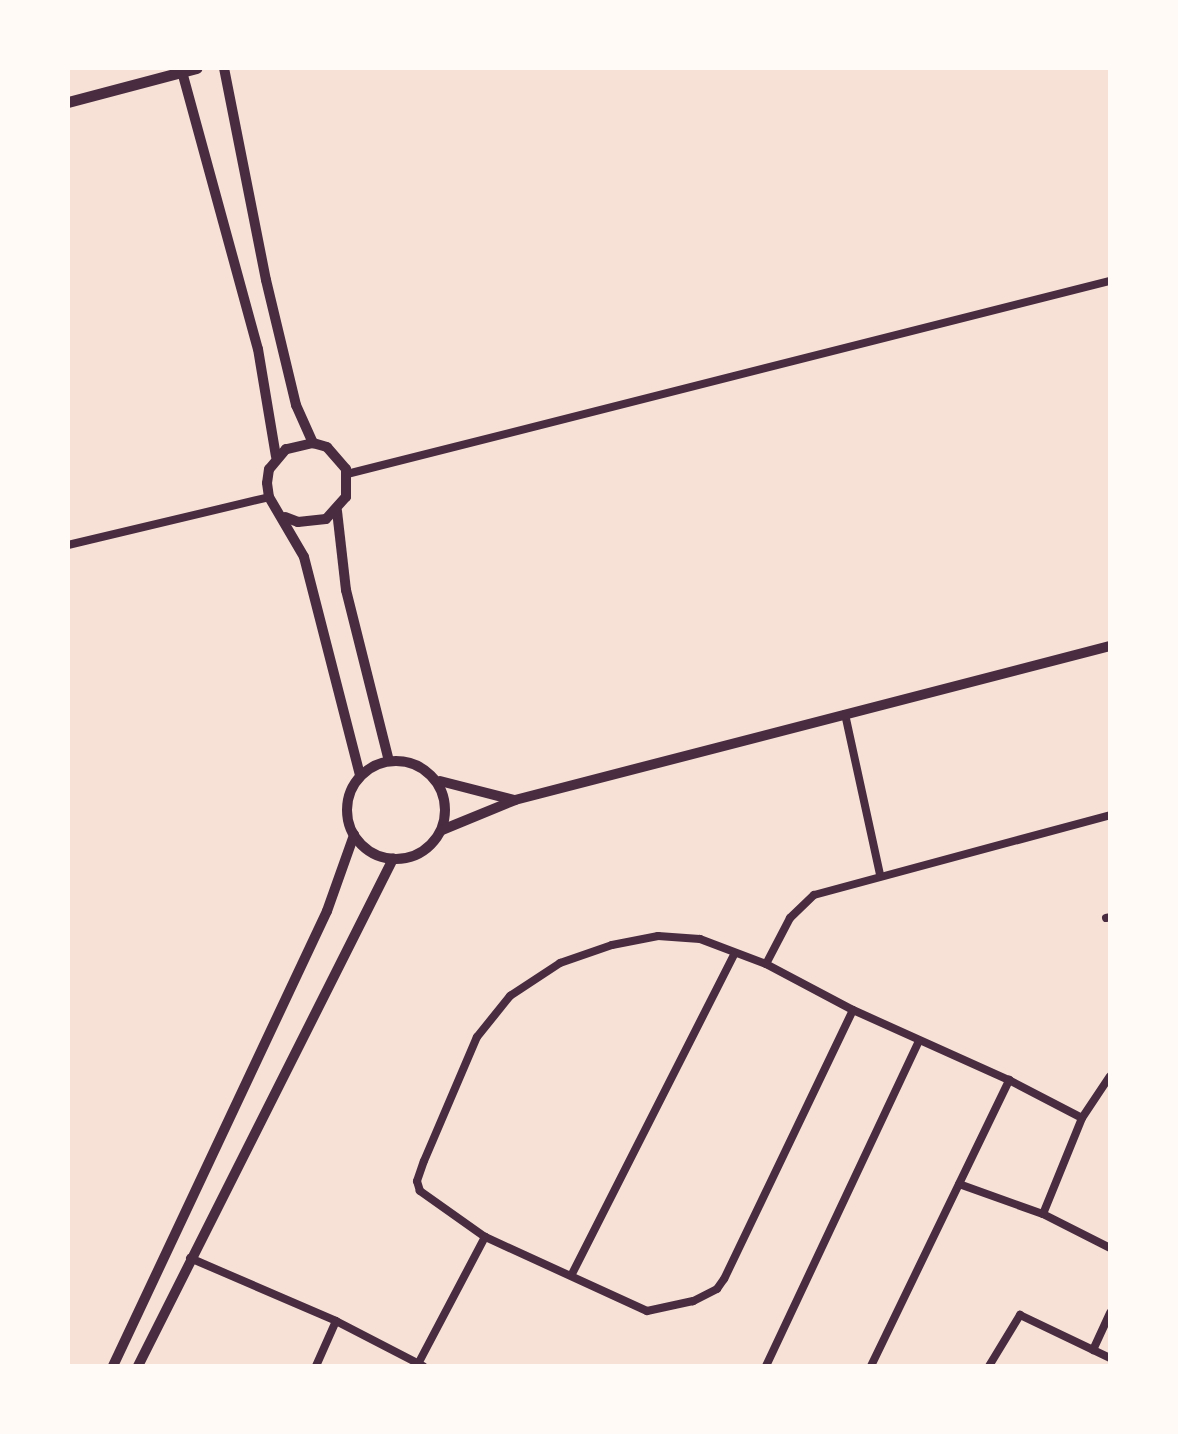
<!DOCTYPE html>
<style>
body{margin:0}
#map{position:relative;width:1178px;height:1434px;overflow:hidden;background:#f7e1d7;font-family:"Fira Sans",sans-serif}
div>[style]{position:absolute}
.minor>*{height:8px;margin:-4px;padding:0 4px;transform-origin:4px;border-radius:4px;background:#4a2c40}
.secondary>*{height:10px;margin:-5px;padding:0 5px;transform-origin:5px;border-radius:5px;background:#4a2c40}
.secondary>.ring{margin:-5px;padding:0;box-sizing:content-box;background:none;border:10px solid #4a2c40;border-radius:50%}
.primary>*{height:11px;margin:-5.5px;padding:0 5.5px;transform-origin:5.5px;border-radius:5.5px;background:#4a2c40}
span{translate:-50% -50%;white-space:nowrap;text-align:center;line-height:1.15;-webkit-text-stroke:10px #fffaf5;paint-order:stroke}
.frame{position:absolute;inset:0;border:70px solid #fffaf5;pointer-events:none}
</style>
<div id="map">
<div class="minor">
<i style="left:347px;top:474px;width:787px;rotate:-14.2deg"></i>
<i style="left:68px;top:545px;width:207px;rotate:-13.4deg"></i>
<i style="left:845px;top:714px;width:165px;rotate:77.7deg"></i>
<i style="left:1106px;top:918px;width:4px;rotate:-14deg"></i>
<i style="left:766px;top:964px;width:52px;rotate:-62.4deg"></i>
<i style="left:790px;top:918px;width:33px;rotate:-44deg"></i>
<i style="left:814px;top:895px;width:307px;rotate:-15.1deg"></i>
<i style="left:853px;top:1010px;width:298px;rotate:115.6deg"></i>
<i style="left:724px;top:1279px;width:12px;rotate:125deg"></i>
<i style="left:717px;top:1289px;width:27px;rotate:153deg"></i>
<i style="left:693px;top:1301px;width:47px;rotate:167.7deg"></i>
<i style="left:647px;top:1311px;width:178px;rotate:-155.4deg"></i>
<i style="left:485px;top:1237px;width:80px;rotate:-144.7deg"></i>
<i style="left:420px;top:1191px;width:10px;rotate:-107deg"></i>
<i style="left:417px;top:1181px;width:21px;rotate:-71deg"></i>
<i style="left:424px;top:1161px;width:135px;rotate:-66.9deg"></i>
<i style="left:477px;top:1037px;width:53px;rotate:-51.2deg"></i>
<i style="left:510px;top:996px;width:60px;rotate:-33.4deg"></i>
<i style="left:560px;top:963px;width:55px;rotate:-19.1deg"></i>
<i style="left:612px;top:945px;width:47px;rotate:-11.1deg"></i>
<i style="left:658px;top:936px;width:42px;rotate:4.1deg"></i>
<i style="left:700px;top:939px;width:71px;rotate:20.7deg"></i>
<i style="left:766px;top:964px;width:98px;rotate:27.9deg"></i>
<i style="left:853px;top:1010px;width:171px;rotate:24.2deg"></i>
<i style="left:1009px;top:1080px;width:82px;rotate:27.5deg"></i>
<i style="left:959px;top:1184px;width:89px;rotate:19.7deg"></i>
<i style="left:1043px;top:1214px;width:75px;rotate:26.9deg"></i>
<i style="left:1043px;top:1214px;width:104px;rotate:-67.9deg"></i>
<i style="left:1082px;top:1118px;width:50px;rotate:-56.3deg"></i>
<i style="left:190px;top:1258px;width:159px;rotate:23.3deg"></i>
<i style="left:336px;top:1321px;width:98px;rotate:27.3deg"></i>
<i style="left:572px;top:1274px;width:358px;rotate:-63.1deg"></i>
<i style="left:1093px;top:1350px;width:41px;rotate:-65.3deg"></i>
<i style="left:418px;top:1364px;width:144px;rotate:-62.2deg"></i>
<i style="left:316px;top:1366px;width:49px;rotate:-66deg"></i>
<i style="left:766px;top:1366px;width:359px;rotate:-64.8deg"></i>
<i style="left:871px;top:1366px;width:318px;rotate:-64.2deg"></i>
<i style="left:989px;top:1366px;width:60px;rotate:-58.7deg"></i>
<i style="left:1020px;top:1315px;width:100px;rotate:25.5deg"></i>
</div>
<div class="secondary">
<i style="left:181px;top:68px;width:291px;rotate:74.7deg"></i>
<i style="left:258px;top:349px;width:109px;rotate:80.5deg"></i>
<i style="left:224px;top:68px;width:216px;rotate:78.8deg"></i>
<i style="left:266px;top:280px;width:129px;rotate:76.5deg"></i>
<i style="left:296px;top:405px;width:42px;rotate:65.9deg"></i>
<i style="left:337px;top:511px;width:80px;rotate:83.5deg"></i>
<i style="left:346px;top:590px;width:176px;rotate:75.9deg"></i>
<i style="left:285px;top:517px;width:14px;rotate:21deg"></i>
<i style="left:298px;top:522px;width:28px;rotate:-6deg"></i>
<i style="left:326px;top:519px;width:30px;rotate:-48deg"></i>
<i style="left:346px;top:497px;width:28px;rotate:-90deg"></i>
<i style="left:346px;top:469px;width:29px;rotate:-131deg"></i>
<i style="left:327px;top:447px;width:15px;rotate:-164deg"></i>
<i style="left:313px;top:443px;width:28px;rotate:167deg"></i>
<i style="left:286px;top:449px;width:26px;rotate:130deg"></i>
<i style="left:269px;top:469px;width:14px;rotate:98deg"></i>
<i style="left:267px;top:483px;width:14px;rotate:82deg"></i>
<i style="left:269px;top:497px;width:69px;rotate:59.7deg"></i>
<i style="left:304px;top:557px;width:225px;rotate:75.6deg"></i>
<i class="ring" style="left:347px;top:761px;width:88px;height:88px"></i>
<i style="left:440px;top:781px;width:76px;rotate:14.4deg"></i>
<i style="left:442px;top:830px;width:79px;rotate:-22.3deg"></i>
<i style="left:515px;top:800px;width:615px;rotate:-14.51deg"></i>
<i style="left:113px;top:1366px;width:503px;rotate:-64.81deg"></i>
<i style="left:327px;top:911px;width:81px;rotate:-70.4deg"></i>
<i style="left:138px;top:1366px;width:568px;rotate:-63.3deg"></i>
</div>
<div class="primary">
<i style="left:68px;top:102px;width:133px;rotate:-14.8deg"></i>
</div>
<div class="frame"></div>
</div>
